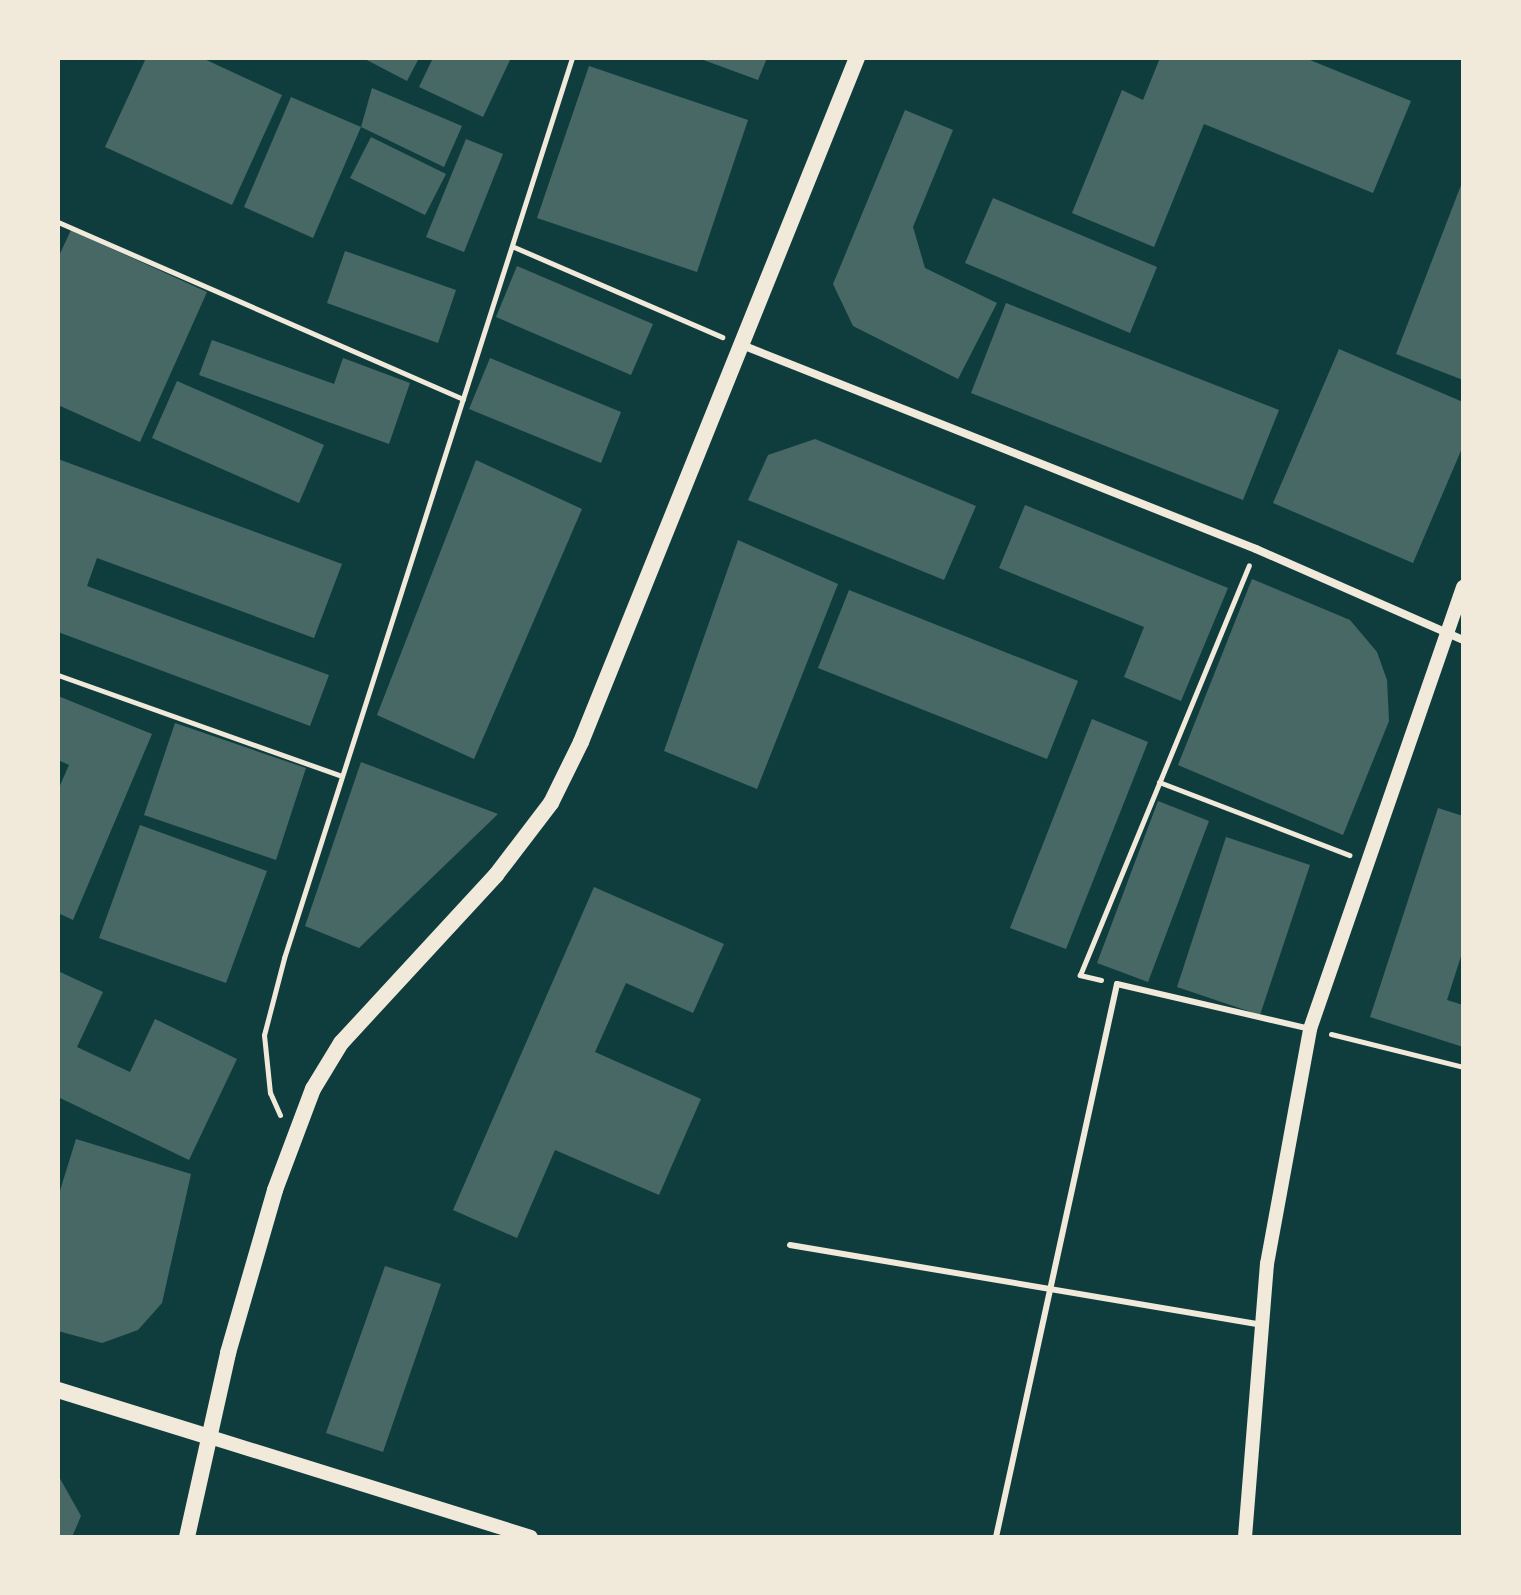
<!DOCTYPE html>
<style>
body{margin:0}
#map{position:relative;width:1521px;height:1595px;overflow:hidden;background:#0f3d3e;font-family:Arial,sans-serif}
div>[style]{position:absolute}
.building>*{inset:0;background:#486865}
.path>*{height:5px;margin:-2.5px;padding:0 2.5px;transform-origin:2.5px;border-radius:2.5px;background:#f1e9da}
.service>*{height:6px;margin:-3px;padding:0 3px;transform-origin:3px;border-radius:3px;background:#f1e9da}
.minor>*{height:8px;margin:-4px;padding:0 4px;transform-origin:4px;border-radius:4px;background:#f1e9da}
.tertiary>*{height:14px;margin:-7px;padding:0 7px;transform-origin:7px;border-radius:7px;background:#f1e9da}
.secondary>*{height:16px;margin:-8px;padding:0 8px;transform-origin:8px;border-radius:8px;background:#f1e9da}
span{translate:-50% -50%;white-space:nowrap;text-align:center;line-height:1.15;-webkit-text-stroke:8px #f1e9da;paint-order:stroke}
.frame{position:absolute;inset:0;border:60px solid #f1e9da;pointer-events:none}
</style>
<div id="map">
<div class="building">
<i style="clip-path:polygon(146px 58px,202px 58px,282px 95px,232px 205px,105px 147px)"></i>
<i style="clip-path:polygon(363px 58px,419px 58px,407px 81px)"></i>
<i style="clip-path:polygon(433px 58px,511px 58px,483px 117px,419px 87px)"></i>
<i style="clip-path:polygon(698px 58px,767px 58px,758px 80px)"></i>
<i style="clip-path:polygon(1160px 58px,1305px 58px,1411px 101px,1373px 193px,1204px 124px,1154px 247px,1072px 213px,1122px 90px,1143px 100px)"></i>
<i style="clip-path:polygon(589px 66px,748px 120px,697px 272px,537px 218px)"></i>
<i style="clip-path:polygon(372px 88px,462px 126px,444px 167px,361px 127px)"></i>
<i style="clip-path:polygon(291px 97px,361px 127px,313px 238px,244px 207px)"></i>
<i style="clip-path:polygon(905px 110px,953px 130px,913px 227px,925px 268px,997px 303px,958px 379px,853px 326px,833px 284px)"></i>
<i style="clip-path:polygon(371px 137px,446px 174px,425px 215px,350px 178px)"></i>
<i style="clip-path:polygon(466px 139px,503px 154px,464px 252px,426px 237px)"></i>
<i style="clip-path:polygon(1463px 180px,1463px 380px,1396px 354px)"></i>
<i style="clip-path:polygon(993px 198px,1157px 267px,1130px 333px,965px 263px)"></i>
<i style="clip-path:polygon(71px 230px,207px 292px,140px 442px,58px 405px,58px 258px)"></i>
<i style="clip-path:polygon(345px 251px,456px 290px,438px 343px,327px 303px)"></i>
<i style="clip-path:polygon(517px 266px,653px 324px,631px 375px,496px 317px)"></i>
<i style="clip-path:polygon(1006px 303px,1279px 410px,1243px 500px,971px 393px)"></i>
<i style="clip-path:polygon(212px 340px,334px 384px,343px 358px,410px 383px,389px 444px,199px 375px)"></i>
<i style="clip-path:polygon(1339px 349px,1463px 402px,1463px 446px,1413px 563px,1273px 503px)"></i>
<i style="clip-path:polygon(490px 358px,621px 412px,601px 463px,469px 409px)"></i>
<i style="clip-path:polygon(177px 381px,324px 445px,299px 503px,152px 438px)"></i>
<i style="clip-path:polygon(815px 439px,976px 506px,944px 580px,748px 500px,768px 455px)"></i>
<i style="clip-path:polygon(58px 459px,342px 564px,314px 638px,97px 558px,87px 586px,329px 675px,310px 726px,58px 632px)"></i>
<i style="clip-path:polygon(476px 460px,582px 509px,474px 759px,377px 715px)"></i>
<i style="clip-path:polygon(1025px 505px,1228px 588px,1181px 701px,1124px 677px,1144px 627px,999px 568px)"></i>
<i style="clip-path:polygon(738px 540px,838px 584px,757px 789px,664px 751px)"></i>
<i style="clip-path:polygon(1252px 579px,1350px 620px,1377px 652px,1387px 680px,1389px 721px,1343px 835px,1178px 765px)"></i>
<i style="clip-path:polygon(849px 590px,1078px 681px,1047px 759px,818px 668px)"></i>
<i style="clip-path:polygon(58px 696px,152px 734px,73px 920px,58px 913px,58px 790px,69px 765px,58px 760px)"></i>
<i style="clip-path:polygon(1092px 719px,1148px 742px,1066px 949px,1010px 928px)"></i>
<i style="clip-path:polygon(175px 723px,306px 768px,276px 860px,144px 815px)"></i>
<i style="clip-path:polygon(361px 762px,498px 814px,359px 948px,305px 926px)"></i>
<i style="clip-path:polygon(1158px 801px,1209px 821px,1148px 982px,1097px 963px)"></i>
<i style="clip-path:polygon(1438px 808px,1463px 816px,1463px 950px,1447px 1000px,1463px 1005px,1463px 1047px,1370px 1017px)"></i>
<i style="clip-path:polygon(140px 825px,267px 871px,226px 983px,99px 938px)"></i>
<i style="clip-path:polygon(1226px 837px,1310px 865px,1260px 1015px,1177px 987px)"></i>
<i style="clip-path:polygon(594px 887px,724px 944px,693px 1013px,626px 983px,595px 1052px,701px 1099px,659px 1195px,555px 1150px,517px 1238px,453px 1210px)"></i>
<i style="clip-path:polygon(58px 971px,103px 992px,77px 1047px,130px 1072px,155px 1019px,237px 1059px,189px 1160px,58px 1097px)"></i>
<i style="clip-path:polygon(76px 1139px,191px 1174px,162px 1303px,138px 1330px,102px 1343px,58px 1331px,58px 1197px)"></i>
<i style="clip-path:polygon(385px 1266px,441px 1284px,383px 1452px,326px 1433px)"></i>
<i style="clip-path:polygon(58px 1475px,81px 1516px,72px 1537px,58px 1537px)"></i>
</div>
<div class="path">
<i style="left:58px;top:222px;width:442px;rotate:23.6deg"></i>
<i style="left:514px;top:247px;width:227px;rotate:23.4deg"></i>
<i style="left:58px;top:675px;width:298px;rotate:19.6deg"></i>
<i style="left:1159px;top:782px;width:204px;rotate:21deg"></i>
<i style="left:1101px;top:980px;width:22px;rotate:-167deg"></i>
<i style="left:1080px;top:975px;width:443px;rotate:-67.6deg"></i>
<i style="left:1331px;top:1034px;width:136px;rotate:14deg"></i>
<i style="left:280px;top:1115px;width:24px;rotate:-114deg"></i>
<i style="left:270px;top:1093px;width:58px;rotate:-95.9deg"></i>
<i style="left:264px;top:1035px;width:80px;rotate:-75.4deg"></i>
<i style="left:284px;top:958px;width:945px;rotate:-72.26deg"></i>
</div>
<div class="service">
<i style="left:790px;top:1245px;width:478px;rotate:9.6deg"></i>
<i style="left:996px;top:1537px;width:566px;rotate:-77.66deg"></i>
<i style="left:1117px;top:984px;width:198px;rotate:13.1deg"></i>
</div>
<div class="minor">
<i style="left:742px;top:345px;width:553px;rotate:21.65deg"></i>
<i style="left:1256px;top:549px;width:226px;rotate:23.7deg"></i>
</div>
<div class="tertiary">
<i style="left:210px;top:1437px;width:336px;rotate:17.3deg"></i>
<i style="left:1245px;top:1537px;width:274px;rotate:-85.4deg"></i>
<i style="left:1267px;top:1264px;width:239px;rotate:-79.6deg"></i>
<i style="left:1310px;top:1029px;width:468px;rotate:-70.9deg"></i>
</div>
<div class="secondary">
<i style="left:58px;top:1390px;width:159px;rotate:17.2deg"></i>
<i style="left:187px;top:1537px;width:189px;rotate:-77.4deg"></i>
<i style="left:228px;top:1353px;width:170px;rotate:-73.9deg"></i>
<i style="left:275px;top:1190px;width:108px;rotate:-69.4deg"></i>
<i style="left:313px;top:1089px;width:54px;rotate:-58.7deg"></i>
<i style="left:341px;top:1043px;width:229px;rotate:-47.3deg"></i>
<i style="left:496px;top:875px;width:91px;rotate:-52.6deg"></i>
<i style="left:551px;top:803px;width:68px;rotate:-63.8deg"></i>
<i style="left:581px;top:742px;width:738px;rotate:-68.03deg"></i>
</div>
<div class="frame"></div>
</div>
